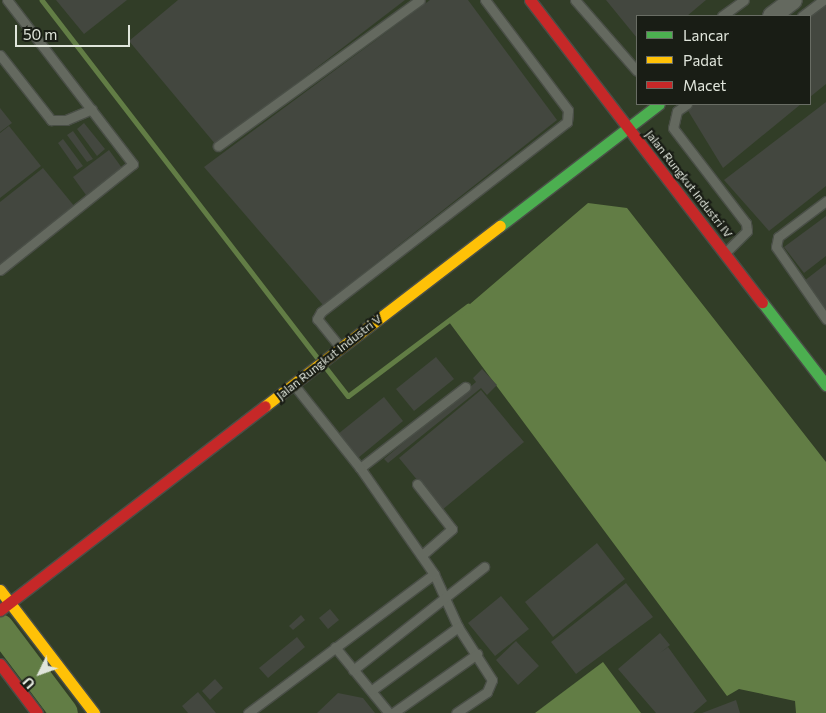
<!DOCTYPE html>
<style>
body{margin:0}
#map{position:relative;width:826px;height:713px;overflow:hidden;background:#2e332a;font-family:Commissioner,sans-serif}
div>[style]{position:absolute}
.built>*{inset:0;background:#313d27}
.water>*{inset:0;background:#627d45}
.stream>*{height:4.5px;margin:-2.25px;padding:0 2.25px;transform-origin:2.25px;border-radius:2.25px;background:#627d45}
.river>*{height:28px;margin:-14px;padding:0 14px;transform-origin:14px;border-radius:14px;background:#627d45}
.building>*{inset:0;background:#43473f}
.roads{filter:drop-shadow(1px 0 #4a4f47) drop-shadow(-1px 0 #4a4f47) drop-shadow(0 1px #4a4f47) drop-shadow(0 -1px #4a4f47)}
.lane>*{height:9px;margin:-4.5px;padding:0 4.5px;transform-origin:4.5px;border-radius:4.5px;background:#64695f}
.street>*{height:18px;margin:-9px;padding:0 9px;transform-origin:9px;border-radius:9px;background:#64695f}
.fast>*{height:11px;margin:-5.5px;padding:0 5.5px;transform-origin:5.5px;border-radius:5.5px;background:#4caf50}
.slow>*{height:11px;margin:-5.5px;padding:0 5.5px;transform-origin:5.5px;border-radius:5.5px;background:#ffc107}
.jam>*{height:11px;margin:-5.5px;padding:0 5.5px;transform-origin:5.5px;border-radius:5.5px;background:#c62828}
span{translate:-50% -50%;white-space:nowrap;text-align:center;line-height:1.15;-webkit-text-stroke:4.5px #191d15;paint-order:stroke}
.street-label{font-size:12px;color:#e0e5db}
.legend{position:absolute;left:636px;top:15px;width:175px;height:90px;box-sizing:border-box;background:#191d15;border:1px solid #696d64;margin:0;padding:6px 9px;list-style:none;font-size:15px;color:#e0e5db}
.legend li{display:flex;align-items:center;gap:10px;height:25px}
.legend b{width:25px;border:1px solid #696d64}
.north{position:absolute;left:15px;top:648px;width:50px;height:50px;-webkit-text-stroke:4px #191d15;paint-order:stroke;rotate:228deg;font-size:14px;font-weight:700;line-height:20px;text-align:center;color:#e0e5db}
.north::after{content:'';display:block;margin:auto;width:18px;height:22px;background:#e0e5db;clip-path:polygon(50% 0,100% 100%,50% 72%,0 100%)}
.scale{position:absolute;left:15px;top:25px;width:115px;height:22px;box-sizing:border-box;border:2px solid #e0e5db;border-top:0;padding-left:6px;font-size:15px;line-height:18px;white-space:nowrap;color:#e0e5db;-webkit-text-stroke:4px #191d15;paint-order:stroke}
</style>
<div id="map">
<div class="built">
<i style="clip-path:polygon(evenodd,0 0,826px 0,826px 713px,0 713px,0 0,637px 16px,810px 16px,810px 104px,637px 104px,637px 16px)"></i>
</div>
<div class="water">
<i style="clip-path:polygon(588px 203px,627px 208px,826px 462px,826px 713px,796px 713px,795px 701px,739px 689px,727px 696px,449px 322px)"></i>
<i style="clip-path:polygon(603px 662px,641px 713px,535px 713px)"></i>
</div>
<div class="stream">
<i style="left:42px;top:0;width:451px;rotate:52.4deg"></i>
<i style="left:327px;top:369px;width:34px;rotate:52deg"></i>
<i style="left:348px;top:396px;width:150px;rotate:-36.9deg"></i>
</div>
<div class="river">
<i style="left:0;top:628px;width:106px;rotate:53deg"></i>
</div>
<div class="building">
<i style="clip-path:polygon(56px 0,127px 0,84px 34px)"></i>
<i style="clip-path:polygon(178px 0,405px 0,216px 145px,129px 41px)"></i>
<i style="clip-path:polygon(430px 0,468px 0,557px 120px,323px 305px,204px 167px)"></i>
<i style="clip-path:polygon(606px 0,706px 0,687px 16px,637px 16px,637px 38px)"></i>
<i style="clip-path:polygon(826px 0,826px 84px,810px 97px,810px 16px,805px 16px)"></i>
<i style="clip-path:polygon(826px 102px,826px 186px,769px 231px,724px 180px)"></i>
<i style="clip-path:polygon(694px 104px,801px 104px,723px 168px,687px 109px)"></i>
<i style="clip-path:polygon(0 108px,12px 123px,0 132px)"></i>
<i style="clip-path:polygon(84px 123px,105px 149px,97px 156px,77px 129px)"></i>
<i style="clip-path:polygon(9px 126px,41px 166px,0 198px,0 133px)"></i>
<i style="clip-path:polygon(73px 131px,93px 159px,87px 162px,67px 135px)"></i>
<i style="clip-path:polygon(63px 139px,83px 166px,77px 170px,58px 143px)"></i>
<i style="clip-path:polygon(109px 150px,122px 168px,86px 195px,73px 177px)"></i>
<i style="clip-path:polygon(43px 168px,75px 207px,0 267px,0 202px)"></i>
<i style="clip-path:polygon(826px 216px,826px 256px,804px 273px,784px 247px)"></i>
<i style="clip-path:polygon(826px 264px,826px 309px,804px 281px)"></i>
<i style="clip-path:polygon(436px 357px,454px 379px,414px 411px,396px 389px)"></i>
<i style="clip-path:polygon(482px 369px,497px 385px,487px 395px,481px 388px,388px 463px,384px 459px,476px 382px,473px 378px)"></i>
<i style="clip-path:polygon(481px 390px,524px 442px,442px 510px,399px 458px)"></i>
<i style="clip-path:polygon(384px 397px,403px 421px,358px 458px,338px 434px)"></i>
<i style="clip-path:polygon(597px 543px,625px 579px,553px 637px,525px 602px)"></i>
<i style="clip-path:polygon(626px 583px,653px 617px,576px 674px,551px 642px)"></i>
<i style="clip-path:polygon(501px 596px,529px 629px,495px 656px,468px 623px)"></i>
<i style="clip-path:polygon(330px 609px,339px 620px,328px 629px,319px 618px)"></i>
<i style="clip-path:polygon(301px 615px,305px 620px,293px 630px,289px 626px)"></i>
<i style="clip-path:polygon(660px 633px,670px 645px,660px 653px,668px 647px,707px 701px,693px 713px,656px 713px,618px 669px)"></i>
<i style="clip-path:polygon(297px 637px,305px 647px,268px 678px,259px 668px)"></i>
<i style="clip-path:polygon(516px 641px,539px 666px,518px 685px,496px 660px)"></i>
<i style="clip-path:polygon(215px 679px,223px 688px,210px 700px,202px 691px)"></i>
<i style="clip-path:polygon(198px 692px,216px 713px,188px 713px,182px 706px)"></i>
<i style="clip-path:polygon(338px 693px,363px 698px,375px 713px,317px 713px)"></i>
<i style="clip-path:polygon(736px 700px,740px 713px,702px 713px)"></i>
</div>
<div class="roads">
<div class="lane">
<i style="left:575px;top:0;width:94px;rotate:48.9deg"></i>
<i style="left:722px;top:16px;width:27px;rotate:-36deg"></i>
<i style="left:802px;top:16px;width:26px;rotate:-37deg"></i>
<i style="left:0;top:55px;width:83px;rotate:51.9deg"></i>
<i style="left:51px;top:120px;width:15px"></i>
<i style="left:66px;top:120px;width:28px;rotate:-23deg"></i>
<i style="left:687px;top:104px;width:12px;rotate:145deg"></i>
<i style="left:677px;top:111px;width:17px;rotate:103deg"></i>
<i style="left:673px;top:128px;width:120px;rotate:52.5deg"></i>
<i style="left:746px;top:223px;width:8px;rotate:83deg"></i>
<i style="left:747px;top:231px;width:28px;rotate:135deg"></i>
<i style="left:218px;top:146px;width:249px;rotate:-35.9deg"></i>
<i style="left:826px;top:201px;width:60px;rotate:143.1deg"></i>
<i style="left:778px;top:237px;width:10px;rotate:101deg"></i>
<i style="left:776px;top:247px;width:88px;rotate:55.2deg"></i>
<i style="left:0;top:270px;width:170px;rotate:-38.6deg"></i>
<i style="left:133px;top:164px;width:207px;rotate:-127.5deg"></i>
<i style="left:340px;top:347px;width:36px;rotate:-129deg"></i>
<i style="left:317px;top:319px;width:8px;rotate:-60deg"></i>
<i style="left:321px;top:312px;width:311px;rotate:-37.7deg"></i>
<i style="left:567px;top:122px;width:12px;rotate:-85deg"></i>
<i style="left:568px;top:110px;width:138px;rotate:-127deg"></i>
<i style="left:360px;top:468px;width:133px;rotate:-37.6deg"></i>
<i style="left:417px;top:484px;width:57px;rotate:52.1deg"></i>
<i style="left:452px;top:529px;width:40px;rotate:139deg"></i>
<i style="left:434px;top:574px;width:58px;rotate:65.6deg"></i>
<i style="left:458px;top:627px;width:63px;rotate:57.3deg"></i>
<i style="left:492px;top:680px;width:13px;rotate:113deg"></i>
<i style="left:487px;top:692px;width:37px;rotate:146deg"></i>
<i style="left:335px;top:647px;width:85px;rotate:50.7deg"></i>
<i style="left:353px;top:670px;width:167px;rotate:-38.2deg"></i>
<i style="left:372px;top:690px;width:107px;rotate:-36.2deg"></i>
<i style="left:248px;top:713px;width:232px;rotate:-36.8deg"></i>
<i style="left:434px;top:574px;width:129px;rotate:-124.9deg"></i>
<i style="left:360px;top:468px;width:106px;rotate:-128.5deg"></i>
<i style="left:393px;top:713px;width:103px;rotate:-35.1deg"></i>
</div>
<div class="street">
<i style="left:772px;top:16px;width:26px;rotate:-37deg"></i>
</div>
<div class="fast">
<i style="left:500px;top:226px;width:200px;rotate:-37.5deg"></i>
<i style="left:762px;top:302px;width:105px;rotate:52.4deg"></i>
</div>
<div class="slow">
<i style="left:265px;top:406px;width:296px;rotate:-37.5deg"></i>
<i style="left:0;top:590px;width:155px;rotate:52.6deg"></i>
</div>
<div class="jam">
<i style="left:530px;top:0;width:381px;rotate:52.5deg"></i>
<i style="left:0;top:610px;width:334px;rotate:-37.6deg"></i>
<i style="left:0;top:664px;width:61px;rotate:52.9deg"></i>
</div>
</div>
<div class="street-label">
<span style="left:689px;top:184px;rotate:52deg">Jalan Rungkut Industri IV</span>
<span style="left:329px;top:357px;rotate:-38deg">Jalan Rungkut Industri V</span>
</div>
<ul class="legend">
<li><b style="height:6px;background:#4caf50"></b>Lancar</li>
<li><b style="height:6px;background:#ffc107"></b>Padat</li>
<li><b style="height:6px;background:#c62828"></b>Macet</li>
</ul>
<div class="north">U</div>
<div class="scale">50 m</div>
</div>
